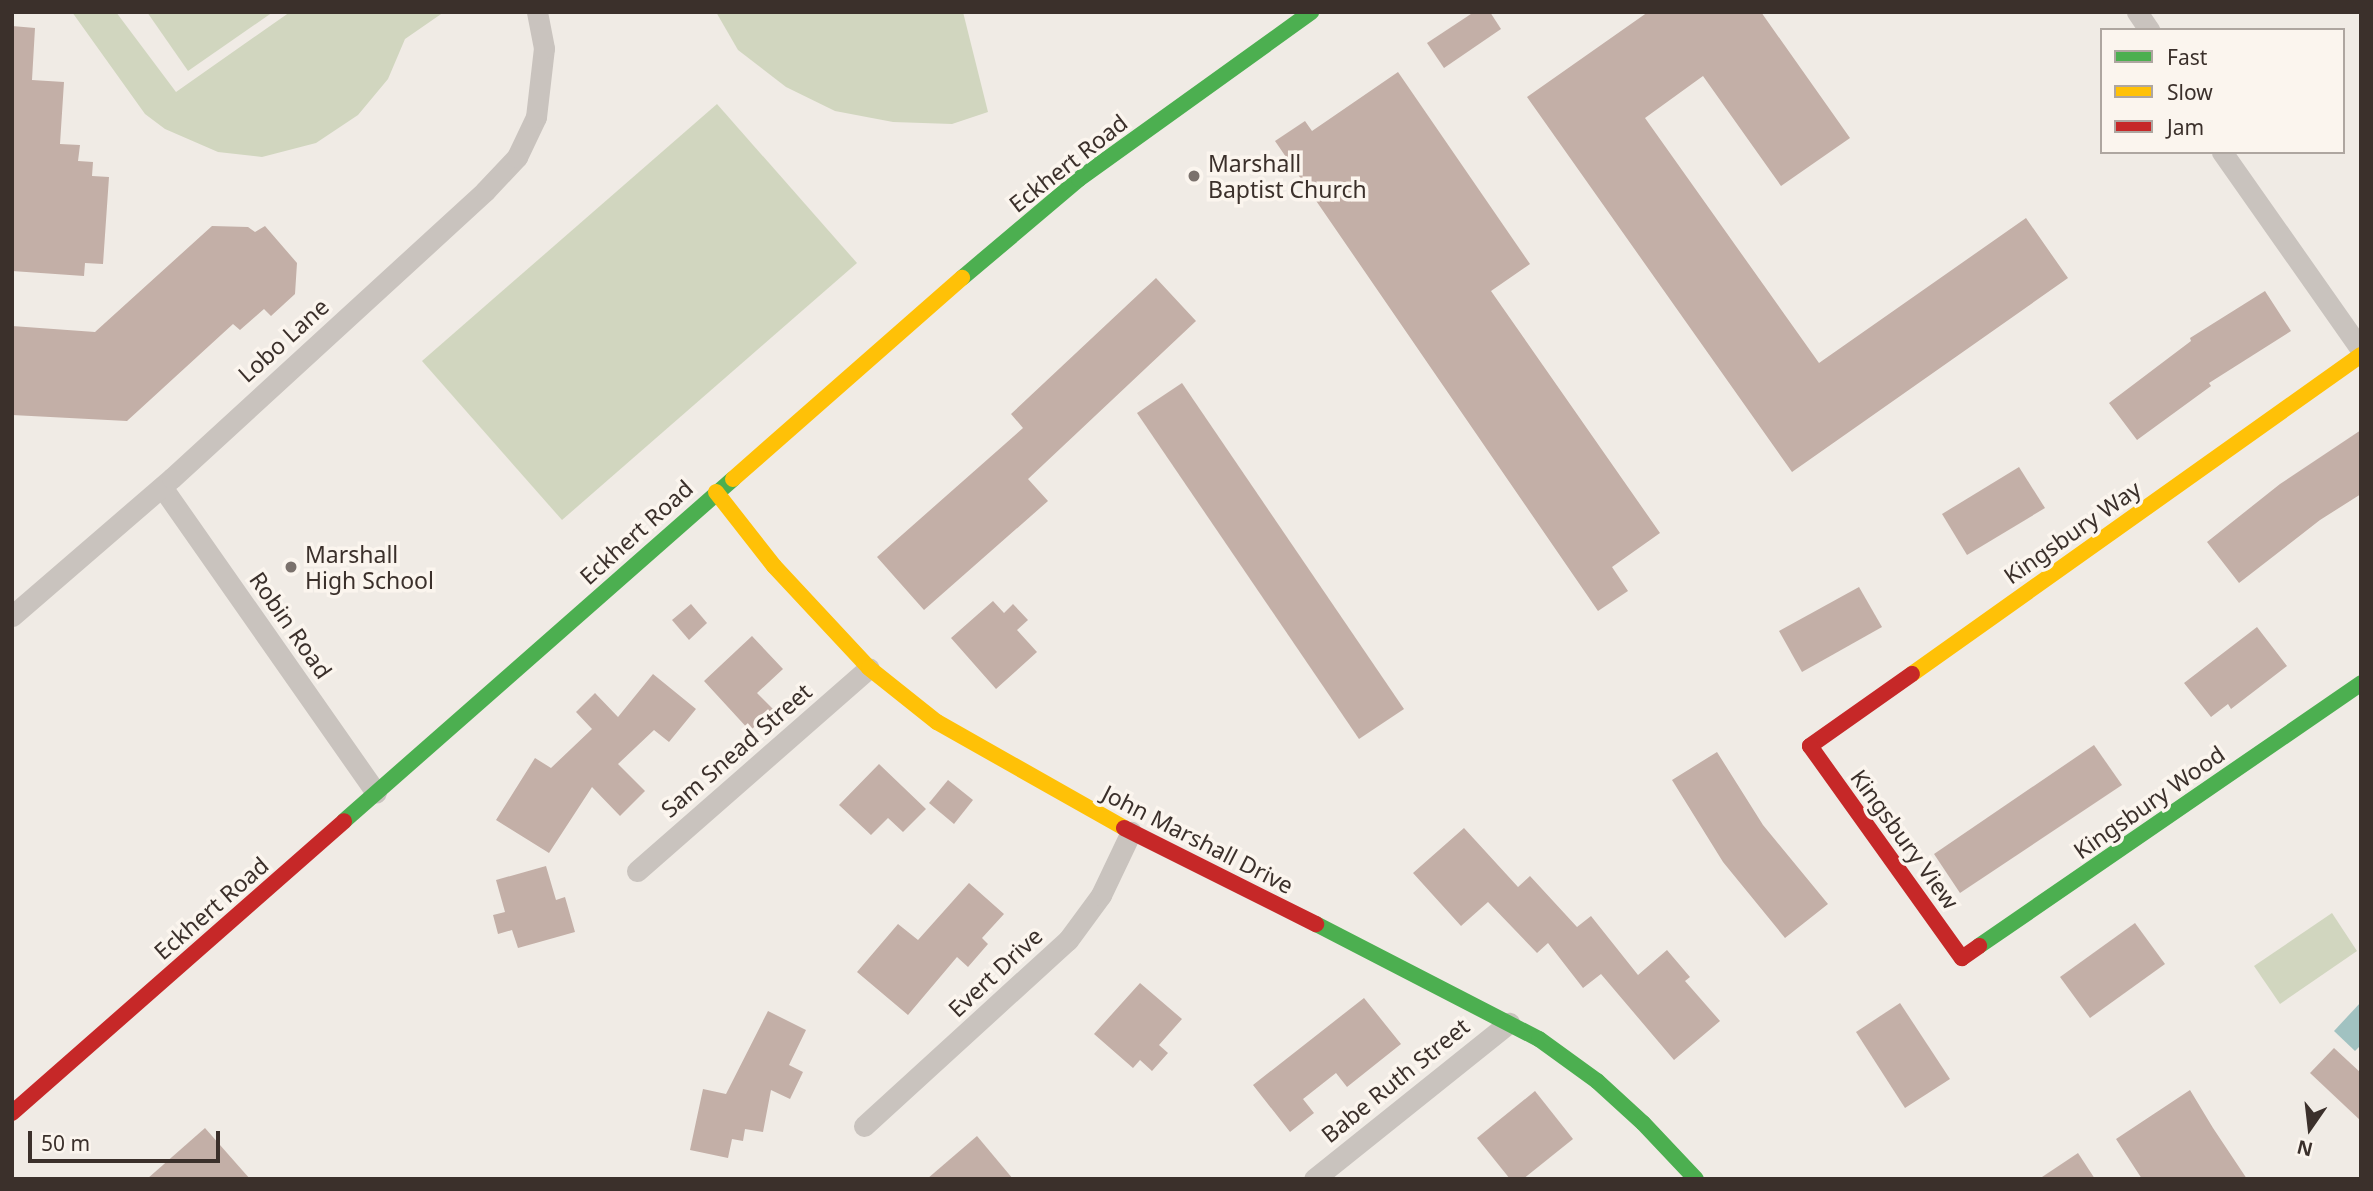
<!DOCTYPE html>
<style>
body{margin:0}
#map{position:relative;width:2373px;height:1191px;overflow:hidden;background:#f0ebe5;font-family:"Noto Sans",sans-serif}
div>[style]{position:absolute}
.green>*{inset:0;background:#d1d6bf}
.water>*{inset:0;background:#a1c2c1}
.building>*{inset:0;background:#c3afa7}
.street>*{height:21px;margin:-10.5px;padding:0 10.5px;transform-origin:10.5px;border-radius:10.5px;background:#c9c3be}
.fast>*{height:16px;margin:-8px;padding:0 8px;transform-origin:8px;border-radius:8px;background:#4caf50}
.slow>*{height:16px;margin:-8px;padding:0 8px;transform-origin:8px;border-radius:8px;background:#ffc107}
.jam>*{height:16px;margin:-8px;padding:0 8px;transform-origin:8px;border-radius:8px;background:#c62828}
.dots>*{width:19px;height:19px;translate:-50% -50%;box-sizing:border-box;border:4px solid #fbf5ee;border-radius:50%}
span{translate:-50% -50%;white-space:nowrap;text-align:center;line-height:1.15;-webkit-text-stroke:7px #fbf5ee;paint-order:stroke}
.street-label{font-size:23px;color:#3b302b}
.poi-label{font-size:23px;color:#3b302b}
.left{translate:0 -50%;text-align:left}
.frame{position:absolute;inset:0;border:14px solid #3b302b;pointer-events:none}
.legend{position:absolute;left:2100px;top:28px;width:245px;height:126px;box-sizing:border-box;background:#fbf5ee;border:2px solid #aea6a0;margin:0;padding:9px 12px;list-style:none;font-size:21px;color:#3b302b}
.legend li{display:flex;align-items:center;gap:14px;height:35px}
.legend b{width:35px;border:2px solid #aea6a0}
.north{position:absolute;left:2275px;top:1093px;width:70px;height:70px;-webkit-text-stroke:5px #fbf5ee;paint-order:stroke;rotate:194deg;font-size:19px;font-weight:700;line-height:28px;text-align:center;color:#3b302b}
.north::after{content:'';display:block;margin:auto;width:24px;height:32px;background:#3b302b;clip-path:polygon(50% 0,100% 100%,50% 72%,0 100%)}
.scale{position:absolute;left:28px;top:1131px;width:192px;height:32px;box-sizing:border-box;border:4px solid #3b302b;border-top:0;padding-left:9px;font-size:21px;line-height:24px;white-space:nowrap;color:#3b302b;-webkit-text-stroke:5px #fbf5ee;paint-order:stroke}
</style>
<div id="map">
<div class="green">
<i style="clip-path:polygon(72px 12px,116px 12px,176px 92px,290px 12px,444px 12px,405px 39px,388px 79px,358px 115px,316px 143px,262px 157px,218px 152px,165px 129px,145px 114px)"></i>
<i style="clip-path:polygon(147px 12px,273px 12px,188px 71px)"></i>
<i style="clip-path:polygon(716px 12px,963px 12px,988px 112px,952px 124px,893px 122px,835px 111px,786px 87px,738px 50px)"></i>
<i style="clip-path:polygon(717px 104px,857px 263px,562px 520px,422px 361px)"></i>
<i style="clip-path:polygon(2332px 913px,2357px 951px,2280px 1004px,2254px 966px)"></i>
</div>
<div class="water">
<i style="clip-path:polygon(2361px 1002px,2361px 1045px,2355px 1051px,2334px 1031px)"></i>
</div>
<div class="building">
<i style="clip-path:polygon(1474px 12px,1490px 12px,1501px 29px,1444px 68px,1427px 43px)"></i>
<i style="clip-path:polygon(1648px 12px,1761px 12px,1850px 138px,1781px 186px,1703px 76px,1645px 118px,1819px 363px,2026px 218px,2068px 278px,1792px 472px,1527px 97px)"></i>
<i style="clip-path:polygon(12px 26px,35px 28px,32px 80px,64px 82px,60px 144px,80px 145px,78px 161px,93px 162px,92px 176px,109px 177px,103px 264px,85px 263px,84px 276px,12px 271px)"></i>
<i style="clip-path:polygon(1398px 72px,1530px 264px,1491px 291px,1660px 533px,1612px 567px,1628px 591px,1598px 611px,1275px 141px,1305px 121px,1312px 131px)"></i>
<i style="clip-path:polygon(212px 226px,248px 227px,255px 232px,265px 226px,297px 263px,295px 294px,271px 316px,264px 309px,240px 330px,233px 324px,127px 421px,12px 415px,12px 326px,95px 332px)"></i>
<i style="clip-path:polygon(1156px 278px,1196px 321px,1028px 479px,1048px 501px,924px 610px,877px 557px,1023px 428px,1011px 414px)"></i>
<i style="clip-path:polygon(2265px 291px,2291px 331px,2209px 383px,2211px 386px,2137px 440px,2109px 403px,2191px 341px,2190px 338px)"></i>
<i style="clip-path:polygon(1182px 383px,1404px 709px,1359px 739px,1137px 413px)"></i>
<i style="clip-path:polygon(2361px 430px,2361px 494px,2320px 520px,2239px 583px,2207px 542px,2280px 484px)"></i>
<i style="clip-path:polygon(2019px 467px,2045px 508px,1967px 555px,1942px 514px)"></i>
<i style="clip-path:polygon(1859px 587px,1882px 627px,1802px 672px,1779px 631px)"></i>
<i style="clip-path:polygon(993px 601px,1004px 613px,1013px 604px,1028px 620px,1017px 630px,1037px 652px,996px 689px,951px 638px)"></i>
<i style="clip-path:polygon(691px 604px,707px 623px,689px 640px,672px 620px)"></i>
<i style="clip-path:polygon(2257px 627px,2287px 666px,2231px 709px,2228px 704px,2211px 717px,2184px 683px)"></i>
<i style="clip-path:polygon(752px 636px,783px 669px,757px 693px,773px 709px,750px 731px,704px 681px)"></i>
<i style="clip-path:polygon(653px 674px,696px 709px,669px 742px,654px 730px,618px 764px,645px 791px,620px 816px,592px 787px,549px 853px,496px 820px,535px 758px,551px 768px,592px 729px,576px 712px,595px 693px,618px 717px)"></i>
<i style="clip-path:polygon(2094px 745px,2122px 785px,1960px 893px,1934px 854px)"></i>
<i style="clip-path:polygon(1717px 752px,1763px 825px,1828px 904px,1785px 938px,1723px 862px,1672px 780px)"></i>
<i style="clip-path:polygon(879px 764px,926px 809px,903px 832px,888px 818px,871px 835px,839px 805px)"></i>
<i style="clip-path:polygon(948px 780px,973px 800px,954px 824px,929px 803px)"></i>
<i style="clip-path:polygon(1464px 828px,1518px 887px,1530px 876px,1577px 927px,1591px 916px,1638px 975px,1667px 950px,1690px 977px,1685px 981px,1720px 1021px,1674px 1060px,1601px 974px,1583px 988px,1548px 943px,1537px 953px,1488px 902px,1461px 926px,1413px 873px)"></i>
<i style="clip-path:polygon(546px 866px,556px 900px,565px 897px,575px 932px,518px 948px,512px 930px,498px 934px,493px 915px,505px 912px,496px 880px)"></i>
<i style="clip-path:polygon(969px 883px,1004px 914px,982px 938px,988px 944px,968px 967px,957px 957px,908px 1015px,857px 972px,898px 924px,918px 940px)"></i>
<i style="clip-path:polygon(2135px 923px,2165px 964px,2090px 1018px,2060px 977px)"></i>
<i style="clip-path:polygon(1140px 983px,1182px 1019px,1159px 1045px,1168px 1053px,1152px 1071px,1140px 1060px,1133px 1068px,1094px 1034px)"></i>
<i style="clip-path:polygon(1364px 998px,1401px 1044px,1347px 1087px,1336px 1073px,1303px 1099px,1314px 1113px,1290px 1132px,1253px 1085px)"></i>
<i style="clip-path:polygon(1900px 1003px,1950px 1079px,1905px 1108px,1856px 1032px)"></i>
<i style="clip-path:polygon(768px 1011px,806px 1030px,789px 1065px,803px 1072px,790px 1099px,771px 1090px,763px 1132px,745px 1129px,743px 1141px,732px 1139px,728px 1158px,690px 1150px,703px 1089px,726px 1094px)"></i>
<i style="clip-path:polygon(2334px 1048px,2361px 1073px,2361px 1121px,2310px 1073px)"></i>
<i style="clip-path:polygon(2190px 1090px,2213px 1128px,2247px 1179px,2142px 1179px,2116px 1139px)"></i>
<i style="clip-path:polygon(1535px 1091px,1573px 1139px,1523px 1179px,1510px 1179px,1477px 1138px)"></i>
<i style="clip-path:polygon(205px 1128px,250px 1179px,147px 1179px)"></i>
<i style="clip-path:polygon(977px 1136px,1013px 1179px,927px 1179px)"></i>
<i style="clip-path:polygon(2078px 1153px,2095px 1179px,2039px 1179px)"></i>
</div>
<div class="street">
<i style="left:2137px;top:12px;width:22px;rotate:56deg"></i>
<i style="left:2222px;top:152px;width:242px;rotate:54.9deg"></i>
<i style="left:162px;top:487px;width:373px;rotate:55deg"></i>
<i style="left:12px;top:616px;width:211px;rotate:-40.8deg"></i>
<i style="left:172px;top:478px;width:425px;rotate:-42.5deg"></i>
<i style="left:485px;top:191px;width:47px;rotate:-46.7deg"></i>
<i style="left:517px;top:157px;width:44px;rotate:-64.6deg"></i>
<i style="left:536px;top:117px;width:69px;rotate:-83.4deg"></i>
<i style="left:544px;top:48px;width:37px;rotate:-101deg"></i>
<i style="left:637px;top:871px;width:308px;rotate:-41.2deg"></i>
<i style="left:864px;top:1126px;width:276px;rotate:-42.4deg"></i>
<i style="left:1068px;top:940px;width:56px;rotate:-53.7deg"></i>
<i style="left:1101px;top:895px;width:70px;rotate:-64.5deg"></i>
<i style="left:1314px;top:1179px;width:250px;rotate:-38.7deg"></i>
</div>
<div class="fast">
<i style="left:962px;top:278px;width:153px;rotate:-40.2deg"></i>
<i style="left:1079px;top:179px;width:286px;rotate:-35.7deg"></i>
<i style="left:344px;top:821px;width:518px;rotate:-41.32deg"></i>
<i style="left:1316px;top:924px;width:251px;rotate:27.3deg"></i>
<i style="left:1539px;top:1039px;width:72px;rotate:35.9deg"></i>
<i style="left:1597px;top:1081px;width:62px;rotate:42.4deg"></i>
<i style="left:1643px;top:1123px;width:77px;rotate:46.6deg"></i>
<i style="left:1979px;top:946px;width:464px;rotate:-34.5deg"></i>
</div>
<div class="slow">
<i style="left:733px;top:479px;width:305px;rotate:-41.3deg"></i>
<i style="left:716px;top:492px;width:94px;rotate:51.9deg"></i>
<i style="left:774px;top:566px;width:139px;rotate:47deg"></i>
<i style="left:869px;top:668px;width:87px;rotate:38.5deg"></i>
<i style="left:937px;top:722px;width:215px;rotate:29.5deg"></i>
<i style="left:1912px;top:674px;width:551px;rotate:-35.39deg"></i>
</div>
<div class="jam">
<i style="left:1912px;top:674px;width:125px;rotate:144.8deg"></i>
<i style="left:1810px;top:746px;width:261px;rotate:54.4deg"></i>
<i style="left:1962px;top:958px;width:21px;rotate:-35deg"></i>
<i style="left:1124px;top:828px;width:215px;rotate:26.6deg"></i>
<i style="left:12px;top:1113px;width:442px;rotate:-41.3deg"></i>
</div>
<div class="dots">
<i style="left:1194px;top:176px;background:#7a716c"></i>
<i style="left:291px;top:567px;background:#7a716c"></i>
</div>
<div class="street-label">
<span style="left:1068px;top:163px;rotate:-38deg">Eckhert Road</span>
<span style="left:283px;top:340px;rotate:-42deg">Lobo Lane</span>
<span style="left:636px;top:532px;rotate:-42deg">Eckhert Road</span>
<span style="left:2072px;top:532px;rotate:-35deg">Kingsbury Way</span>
<span style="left:291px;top:625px;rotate:55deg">Robin Road</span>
<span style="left:736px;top:750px;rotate:-41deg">Sam Snead Street</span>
<span style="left:2149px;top:802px;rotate:-35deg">Kingsbury Wood</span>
<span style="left:1198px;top:839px;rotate:27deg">John Marshall Drive</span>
<span style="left:1905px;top:839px;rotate:54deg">Kingsbury View</span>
<span style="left:211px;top:908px;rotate:-41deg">Eckhert Road</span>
<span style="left:995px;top:972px;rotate:-43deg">Evert Drive</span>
<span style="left:1395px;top:1080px;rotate:-39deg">Babe Ruth Street</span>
</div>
<div class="poi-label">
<span class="left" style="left:1208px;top:176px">Marshall<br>Baptist Church</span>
<span class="left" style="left:305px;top:567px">Marshall<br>High School</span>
</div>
<div class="frame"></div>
<ul class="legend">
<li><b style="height:9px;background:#4caf50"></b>Fast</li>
<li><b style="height:9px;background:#ffc107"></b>Slow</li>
<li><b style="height:9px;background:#c62828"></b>Jam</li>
</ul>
<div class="north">N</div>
<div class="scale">50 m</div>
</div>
